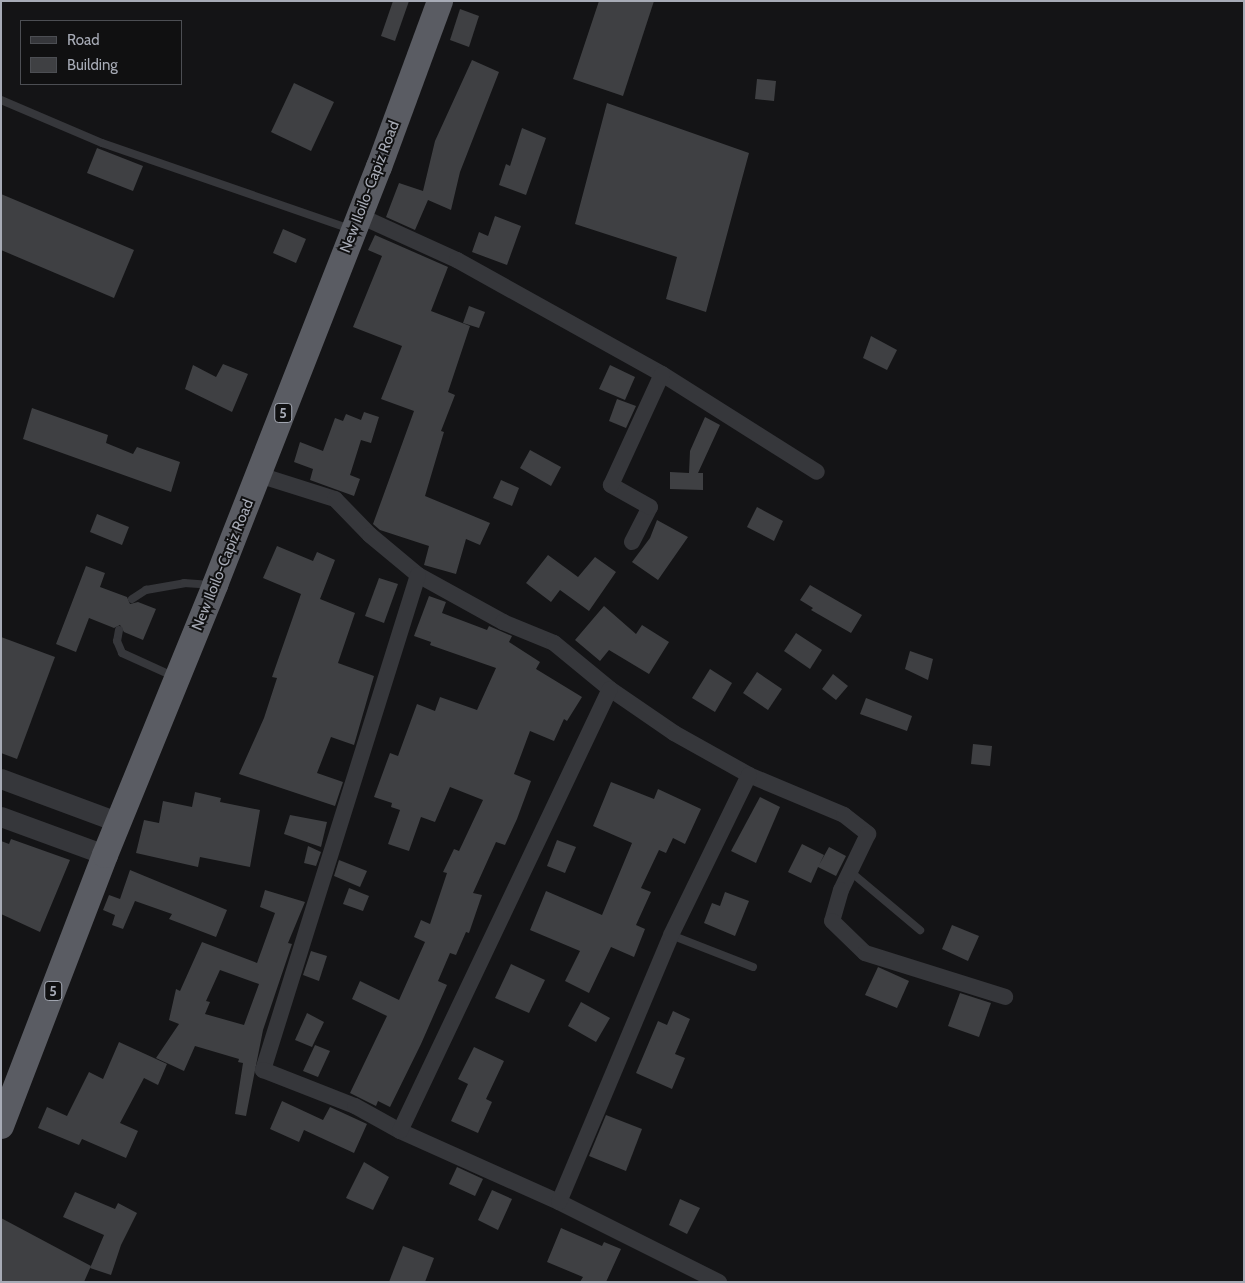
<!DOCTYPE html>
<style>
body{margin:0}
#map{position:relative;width:1245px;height:1283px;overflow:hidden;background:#141416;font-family:Cabin,sans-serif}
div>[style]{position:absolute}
.building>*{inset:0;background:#3f4043}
.service>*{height:8px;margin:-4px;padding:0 4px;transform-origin:4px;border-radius:4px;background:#36373b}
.minor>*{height:16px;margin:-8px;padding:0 8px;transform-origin:8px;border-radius:8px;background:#36373b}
.tertiary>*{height:20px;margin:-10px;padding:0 10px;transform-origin:10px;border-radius:10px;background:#36373b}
.trunk>*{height:26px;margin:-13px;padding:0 13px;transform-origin:13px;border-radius:13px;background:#5a5c63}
span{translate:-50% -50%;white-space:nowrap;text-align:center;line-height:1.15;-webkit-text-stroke:4px #101011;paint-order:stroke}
.shield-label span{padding:1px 4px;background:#101011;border:1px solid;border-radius:4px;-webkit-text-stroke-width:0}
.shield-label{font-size:14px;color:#a7abb6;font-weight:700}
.street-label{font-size:15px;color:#a7abb6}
.frame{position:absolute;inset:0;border:2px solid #a7abb6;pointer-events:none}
.legend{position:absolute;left:20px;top:20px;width:162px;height:65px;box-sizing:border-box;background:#101011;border:1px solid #4c4e53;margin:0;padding:6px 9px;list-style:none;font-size:15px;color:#a7abb6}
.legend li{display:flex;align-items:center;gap:10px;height:25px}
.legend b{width:25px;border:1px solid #4c4e53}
</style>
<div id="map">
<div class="building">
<i style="clip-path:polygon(393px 1px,409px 1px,395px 41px,381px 36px)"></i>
<i style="clip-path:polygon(599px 1px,654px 1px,623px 96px,573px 79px)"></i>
<i style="clip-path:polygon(460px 9px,479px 16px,469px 47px,450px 40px)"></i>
<i style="clip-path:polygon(472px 60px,499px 72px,460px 172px,451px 210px,428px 200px,415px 230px,386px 217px,399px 183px,423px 191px,435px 141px)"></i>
<i style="clip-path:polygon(757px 79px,776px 81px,774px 101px,755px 99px)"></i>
<i style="clip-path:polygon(294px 83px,334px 102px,311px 151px,271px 132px)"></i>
<i style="clip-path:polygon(607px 103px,749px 153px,706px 312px,666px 299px,677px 257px,575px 224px)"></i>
<i style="clip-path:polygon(522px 128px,546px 138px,526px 195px,499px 185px,506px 164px,510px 166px)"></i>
<i style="clip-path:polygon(97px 148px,143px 166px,133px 191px,87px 173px)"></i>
<i style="clip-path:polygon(1px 194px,134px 250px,114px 298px,1px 250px)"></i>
<i style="clip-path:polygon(495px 216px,521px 226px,507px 265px,472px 252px,479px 232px,488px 236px)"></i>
<i style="clip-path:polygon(283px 229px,306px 239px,296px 263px,273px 253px)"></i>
<i style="clip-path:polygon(375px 235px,448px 267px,431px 311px,470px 326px,448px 392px,455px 395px,441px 431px,444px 432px,425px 496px,490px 523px,480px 545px,466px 539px,456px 574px,424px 565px,429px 546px,380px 530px,373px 524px,414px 411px,381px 399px,402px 346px,353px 327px,382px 256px,368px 250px)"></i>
<i style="clip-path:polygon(469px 306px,485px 312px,479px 328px,463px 323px)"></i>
<i style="clip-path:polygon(871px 336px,897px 350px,887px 370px,863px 358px)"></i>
<i style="clip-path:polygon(223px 364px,248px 374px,232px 412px,185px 389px,193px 365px,216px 377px)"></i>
<i style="clip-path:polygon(610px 365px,635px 377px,625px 400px,599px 389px)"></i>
<i style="clip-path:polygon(617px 399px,636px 406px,626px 428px,609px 421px)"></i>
<i style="clip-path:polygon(32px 408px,108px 435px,106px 443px,133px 454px,137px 447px,180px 462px,171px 492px,23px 439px)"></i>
<i style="clip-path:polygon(364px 412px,379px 417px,371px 443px,361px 440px,350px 475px,360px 479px,354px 496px,310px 480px,313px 469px,294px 462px,300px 442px,323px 451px,335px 418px,343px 421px,346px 414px,361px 420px)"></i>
<i style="clip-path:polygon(705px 417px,720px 425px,698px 473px,703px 473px,703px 490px,670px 489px,670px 472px,689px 473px,690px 451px)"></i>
<i style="clip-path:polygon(530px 450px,561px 467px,551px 486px,520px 468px)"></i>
<i style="clip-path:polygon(501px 480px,519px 488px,512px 506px,493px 498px)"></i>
<i style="clip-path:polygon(757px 507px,783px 521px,774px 541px,747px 527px)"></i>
<i style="clip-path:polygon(97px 514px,129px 527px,122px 545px,90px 532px)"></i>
<i style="clip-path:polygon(657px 520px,688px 537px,658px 580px,632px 562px,650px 538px)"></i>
<i style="clip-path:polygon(277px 546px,313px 561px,317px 552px,335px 560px,320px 599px,355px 613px,338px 663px,374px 676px,354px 745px,331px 737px,317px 773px,343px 782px,335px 806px,239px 774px,264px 718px,277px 678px,272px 677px,301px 594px,263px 578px)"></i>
<i style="clip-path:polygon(548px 555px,578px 577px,595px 557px,616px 572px,589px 611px,560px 590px,551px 602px,526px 583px)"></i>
<i style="clip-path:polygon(86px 566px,105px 573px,100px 587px,127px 597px,130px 604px,138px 602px,156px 609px,143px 640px,124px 632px,120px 625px,114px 628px,89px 618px,76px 652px,56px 644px)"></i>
<i style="clip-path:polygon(379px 578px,398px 584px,384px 623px,365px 616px)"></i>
<i style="clip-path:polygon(810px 585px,862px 615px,851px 633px,811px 610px,813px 608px,800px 600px)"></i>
<i style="clip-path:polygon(429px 596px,446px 602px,442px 613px,487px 630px,489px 626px,512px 636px,509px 642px,540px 662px,536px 669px,582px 697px,567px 721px,564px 719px,554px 741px,530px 731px,514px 774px,531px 781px,517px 819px,505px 845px,496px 842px,473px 893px,482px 895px,469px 933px,466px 932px,456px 955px,450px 953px,438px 981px,447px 985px,421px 1044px,390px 1107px,378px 1101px,376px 1106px,350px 1093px,387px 1016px,352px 999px,360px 981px,399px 1000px,425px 942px,414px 937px,421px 920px,430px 924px,447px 873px,443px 872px,454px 849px,459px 851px,483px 800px,450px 787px,435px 822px,421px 817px,409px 851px,388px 844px,400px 810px,391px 807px,392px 803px,374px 797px,390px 753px,398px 756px,417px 704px,435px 711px,440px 697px,477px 710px,496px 668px,430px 645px,431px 642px,414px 636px)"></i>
<i style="clip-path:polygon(604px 606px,636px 634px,642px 625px,669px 642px,649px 674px,609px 650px,600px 661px,575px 640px)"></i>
<i style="clip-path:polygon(796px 633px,822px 650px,810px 669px,784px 651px)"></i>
<i style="clip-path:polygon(1px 637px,55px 657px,17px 759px,1px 753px)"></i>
<i style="clip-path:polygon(910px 651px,933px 659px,928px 680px,905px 669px)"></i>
<i style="clip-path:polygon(710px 669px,732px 683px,715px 712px,692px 698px)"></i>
<i style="clip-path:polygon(757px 672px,782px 689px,768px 710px,743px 693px)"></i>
<i style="clip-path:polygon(833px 674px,848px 686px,836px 700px,822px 689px)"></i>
<i style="clip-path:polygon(866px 698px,912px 716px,907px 731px,860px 714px)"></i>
<i style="clip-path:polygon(973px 744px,992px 746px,990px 766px,971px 764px)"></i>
<i style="clip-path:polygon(611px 782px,654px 799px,658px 789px,701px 809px,685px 844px,673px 838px,666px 853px,659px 850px,641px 888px,651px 892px,636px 925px,645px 929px,634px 957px,611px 947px,589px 993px,565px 981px,580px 951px,530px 930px,546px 891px,602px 915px,632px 843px,593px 826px)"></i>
<i style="clip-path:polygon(195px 792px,221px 798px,220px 802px,260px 810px,250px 867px,200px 857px,198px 867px,136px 853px,144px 820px,159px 823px,163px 801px,192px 807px)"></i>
<i style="clip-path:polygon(760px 797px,780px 807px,756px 863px,731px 851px)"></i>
<i style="clip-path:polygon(290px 815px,327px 822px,321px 847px,284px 834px)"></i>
<i style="clip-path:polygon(11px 839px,70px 860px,40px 932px,1px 914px,1px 841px,9px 844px)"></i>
<i style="clip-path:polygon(557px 840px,576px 847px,565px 873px,547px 866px)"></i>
<i style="clip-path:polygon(802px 844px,824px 855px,819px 865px,829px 847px,846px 856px,836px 876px,818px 867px,811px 883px,788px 872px)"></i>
<i style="clip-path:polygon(308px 846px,321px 852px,316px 866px,304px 863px)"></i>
<i style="clip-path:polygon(339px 860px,367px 871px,360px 887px,334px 876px)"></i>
<i style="clip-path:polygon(130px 870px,227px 910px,216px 937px,169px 919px,172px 914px,135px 901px,123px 929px,112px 925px,115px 915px,103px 910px,109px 895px,120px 899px)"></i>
<i style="clip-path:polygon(349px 888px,369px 896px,363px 911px,343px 904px)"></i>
<i style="clip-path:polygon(evenodd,265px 890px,305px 902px,288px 943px,292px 944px,263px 1030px,246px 1116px,235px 1114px,243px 1063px,238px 1062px,239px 1059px,195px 1046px,184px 1071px,156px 1058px,179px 1024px,169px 1020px,176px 989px,180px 991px,202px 942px,257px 963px,275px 913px,260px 907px,265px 890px,220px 970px,259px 984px,244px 1025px,205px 1014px,210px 1002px,206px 1001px,220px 970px)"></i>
<i style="clip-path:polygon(725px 892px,749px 901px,735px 936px,704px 923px,712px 903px,720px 906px)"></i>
<i style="clip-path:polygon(952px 925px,979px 936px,968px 961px,942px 949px)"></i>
<i style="clip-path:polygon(311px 951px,327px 956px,319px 981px,303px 975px)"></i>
<i style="clip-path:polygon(511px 964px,545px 980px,529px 1013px,495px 998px)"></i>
<i style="clip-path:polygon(878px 967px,909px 981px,897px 1008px,865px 995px)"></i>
<i style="clip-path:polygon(960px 993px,991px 1003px,979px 1037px,948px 1026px)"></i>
<i style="clip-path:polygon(581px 1002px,610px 1018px,596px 1042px,568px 1026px)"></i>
<i style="clip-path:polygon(673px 1011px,690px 1019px,675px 1054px,685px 1058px,672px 1089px,636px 1073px,658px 1021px,667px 1025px)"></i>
<i style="clip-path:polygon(307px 1013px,324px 1022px,312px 1047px,295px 1040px)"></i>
<i style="clip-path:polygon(119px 1042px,167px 1064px,158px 1085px,144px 1078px,120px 1123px,138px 1131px,126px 1158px,82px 1139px,79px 1145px,38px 1128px,47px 1107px,67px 1116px,89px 1072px,103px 1079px)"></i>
<i style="clip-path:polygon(315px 1045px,330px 1051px,318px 1077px,303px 1071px)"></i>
<i style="clip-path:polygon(474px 1047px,504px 1061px,486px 1099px,492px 1102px,478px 1133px,451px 1121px,468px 1084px,458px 1079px)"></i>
<i style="clip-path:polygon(282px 1101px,323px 1120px,330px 1107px,367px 1124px,354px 1153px,304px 1130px,299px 1142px,270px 1129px)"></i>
<i style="clip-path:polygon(606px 1115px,642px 1129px,626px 1171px,589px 1156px)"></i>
<i style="clip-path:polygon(364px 1162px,389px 1177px,373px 1210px,346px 1198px)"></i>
<i style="clip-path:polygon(457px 1167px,483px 1179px,475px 1196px,449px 1184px)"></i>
<i style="clip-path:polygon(492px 1190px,512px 1199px,498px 1230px,478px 1220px)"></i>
<i style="clip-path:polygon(75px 1192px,115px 1209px,118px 1203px,137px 1213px,121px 1245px,111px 1275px,90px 1268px,104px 1235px,63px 1217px)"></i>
<i style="clip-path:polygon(680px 1199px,700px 1208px,687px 1234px,669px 1225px)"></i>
<i style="clip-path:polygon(1px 1218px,91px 1266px,84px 1282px,1px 1282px)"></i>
<i style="clip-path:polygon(561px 1228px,602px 1246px,604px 1242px,621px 1249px,606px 1282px,580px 1282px,583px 1277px,547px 1262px)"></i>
<i style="clip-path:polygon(403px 1246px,434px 1258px,425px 1282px,389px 1282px)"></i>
</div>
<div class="service">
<i style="left:1px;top:100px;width:110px;rotate:23.1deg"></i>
<i style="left:102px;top:143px;width:262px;rotate:19.1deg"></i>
<i style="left:132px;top:599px;width:17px;rotate:-33deg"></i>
<i style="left:146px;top:590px;width:39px;rotate:-10deg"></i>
<i style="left:184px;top:583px;width:27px;rotate:4deg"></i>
<i style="left:119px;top:630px;width:11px;rotate:100deg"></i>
<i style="left:117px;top:641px;width:13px;rotate:67deg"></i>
<i style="left:122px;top:653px;width:56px;rotate:24.3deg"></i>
<i style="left:852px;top:873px;width:89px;rotate:40deg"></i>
<i style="left:671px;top:935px;width:88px;rotate:21.3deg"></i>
</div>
<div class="minor">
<i style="left:360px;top:216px;width:107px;rotate:24.4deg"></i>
<i style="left:457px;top:260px;width:235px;rotate:29.1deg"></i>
<i style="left:662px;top:374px;width:183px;rotate:32.3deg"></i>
<i style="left:259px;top:475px;width:80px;rotate:17.5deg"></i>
<i style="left:335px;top:499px;width:50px;rotate:45.8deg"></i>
<i style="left:370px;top:535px;width:62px;rotate:39.8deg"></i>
<i style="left:418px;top:575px;width:97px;rotate:28.9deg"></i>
<i style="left:503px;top:622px;width:55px;rotate:22.4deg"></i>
<i style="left:554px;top:643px;width:72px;rotate:39.4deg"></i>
<i style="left:610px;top:689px;width:78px;rotate:34.5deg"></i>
<i style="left:674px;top:733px;width:86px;rotate:29.2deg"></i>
<i style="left:749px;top:775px;width:103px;rotate:22.8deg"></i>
<i style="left:844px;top:815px;width:31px;rotate:38deg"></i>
<i style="left:868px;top:834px;width:62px;rotate:115.7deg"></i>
<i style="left:841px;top:890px;width:32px;rotate:106deg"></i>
<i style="left:832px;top:921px;width:46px;rotate:44.1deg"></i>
<i style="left:865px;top:953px;width:147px;rotate:17.4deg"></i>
<i style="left:632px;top:542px;width:39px;rotate:-63deg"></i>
<i style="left:650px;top:507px;width:45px;rotate:-150.6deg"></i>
<i style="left:611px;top:485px;width:122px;rotate:-65.3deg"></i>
<i style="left:418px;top:575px;width:519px;rotate:107.39deg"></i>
<i style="left:263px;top:1070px;width:99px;rotate:21.4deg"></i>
<i style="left:355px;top:1106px;width:51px;rotate:29.1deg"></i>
<i style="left:400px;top:1131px;width:174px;rotate:24.1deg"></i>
<i style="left:559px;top:1202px;width:179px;rotate:26.6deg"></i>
<i style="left:400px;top:1131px;width:489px;rotate:-64.6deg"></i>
<i style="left:559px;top:1202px;width:290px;rotate:-67.2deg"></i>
<i style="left:671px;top:935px;width:178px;rotate:-64deg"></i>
</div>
<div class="tertiary">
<i style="left:1px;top:779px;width:127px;rotate:20.3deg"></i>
<i style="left:1px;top:817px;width:111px;rotate:20.1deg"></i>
</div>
<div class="trunk">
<i style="left:1px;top:1126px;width:290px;rotate:-69deg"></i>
<i style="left:105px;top:855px;width:292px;rotate:-67.8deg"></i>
<i style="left:215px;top:585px;width:449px;rotate:-68.6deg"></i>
<i style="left:379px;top:167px;width:177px;rotate:-69.8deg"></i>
</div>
<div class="shield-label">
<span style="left:283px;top:413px">5</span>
<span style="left:53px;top:991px">5</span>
</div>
<div class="street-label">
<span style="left:370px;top:187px;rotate:-69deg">New Iloilo-Capiz Road</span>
<span style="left:223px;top:565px;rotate:-68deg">New Iloilo-Capiz Road</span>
</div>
<div class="frame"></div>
<ul class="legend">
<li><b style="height:6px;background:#36373b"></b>Road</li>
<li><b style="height:14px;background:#3f4043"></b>Building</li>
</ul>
</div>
